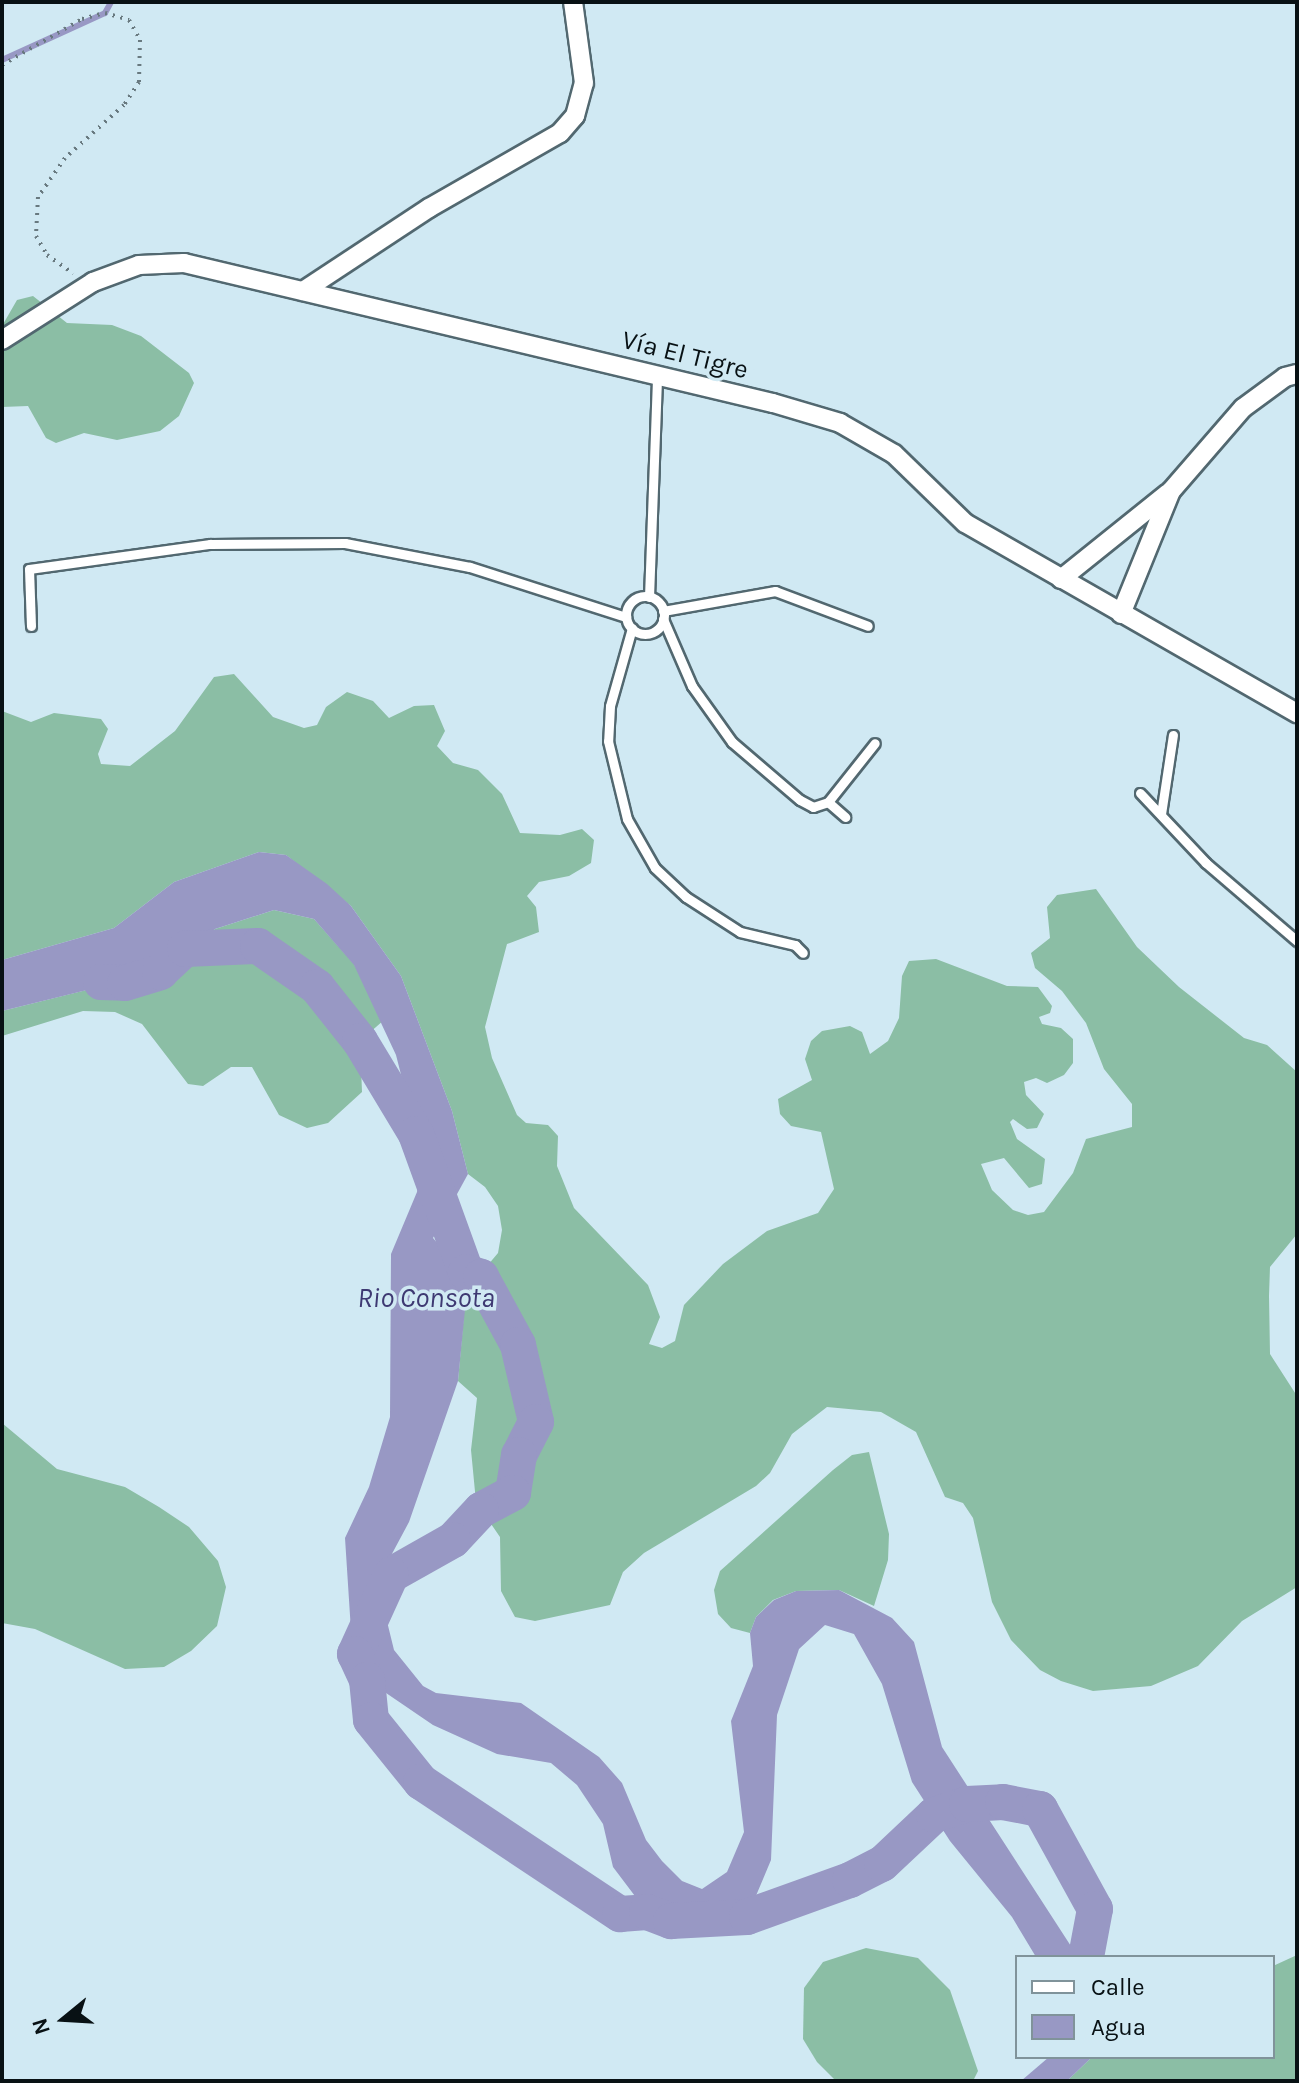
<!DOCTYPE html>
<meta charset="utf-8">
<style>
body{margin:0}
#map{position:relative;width:1299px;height:2083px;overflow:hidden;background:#d0e9f3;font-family:Karla,sans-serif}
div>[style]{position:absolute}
.forest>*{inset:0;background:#8bbea5}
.water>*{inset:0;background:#9898c4}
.stream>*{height:6px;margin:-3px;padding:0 3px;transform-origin:3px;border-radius:3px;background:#9898c4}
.river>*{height:36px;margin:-18px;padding:0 18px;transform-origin:18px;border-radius:18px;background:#9898c4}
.path>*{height:4px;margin-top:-2px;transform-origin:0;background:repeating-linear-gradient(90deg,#68797f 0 2px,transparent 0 8px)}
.roads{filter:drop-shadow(2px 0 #526870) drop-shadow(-2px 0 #526870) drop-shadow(0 2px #526870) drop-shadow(0 -2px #526870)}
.service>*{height:9px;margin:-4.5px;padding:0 4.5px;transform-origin:4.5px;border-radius:4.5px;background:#fff}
.service>.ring{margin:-4.5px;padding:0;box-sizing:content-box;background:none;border:9px solid #fff;border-radius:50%}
.minor>*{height:18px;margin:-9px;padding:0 9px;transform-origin:9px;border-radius:9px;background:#fff}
span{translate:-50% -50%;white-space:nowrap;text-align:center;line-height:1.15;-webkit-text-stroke:7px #d0e9f3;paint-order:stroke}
.street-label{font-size:26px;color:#081114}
.water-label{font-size:28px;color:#3e3972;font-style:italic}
.frame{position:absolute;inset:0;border:4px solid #081114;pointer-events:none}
.legend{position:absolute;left:1015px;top:1955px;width:260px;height:104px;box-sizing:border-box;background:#d0e9f3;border:2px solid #80939a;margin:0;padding:10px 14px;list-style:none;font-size:24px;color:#081114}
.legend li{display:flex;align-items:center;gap:16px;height:40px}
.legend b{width:40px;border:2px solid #80939a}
.north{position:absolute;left:24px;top:1979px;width:80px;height:80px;-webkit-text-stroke:6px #d0e9f3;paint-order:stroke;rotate:252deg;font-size:22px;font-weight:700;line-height:32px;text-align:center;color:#081114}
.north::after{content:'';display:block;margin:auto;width:28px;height:36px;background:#081114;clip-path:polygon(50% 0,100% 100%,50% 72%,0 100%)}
</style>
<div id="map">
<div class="forest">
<i style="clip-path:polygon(33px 296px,67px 323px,112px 325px,141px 336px,189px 373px,194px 383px,179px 416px,160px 431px,117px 440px,84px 433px,56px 443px,46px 438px,28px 406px,2px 407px,2px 326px,17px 300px)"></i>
<i style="clip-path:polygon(234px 674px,273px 717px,304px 728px,317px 725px,326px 707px,347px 692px,373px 701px,389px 718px,414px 706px,434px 705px,445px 731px,437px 746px,453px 763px,478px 770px,502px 794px,520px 833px,560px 835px,582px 829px,594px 840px,591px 863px,569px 876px,539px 882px,527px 896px,536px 907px,539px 932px,507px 944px,485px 1027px,492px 1058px,517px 1115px,526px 1123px,548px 1125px,558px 1136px,557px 1166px,574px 1208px,648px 1285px,660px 1317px,649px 1344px,662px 1348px,675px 1341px,684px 1305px,723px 1264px,767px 1231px,818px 1213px,834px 1189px,821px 1132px,791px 1126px,780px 1114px,778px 1099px,812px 1080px,805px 1059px,811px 1041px,822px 1031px,850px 1026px,862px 1032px,870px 1054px,888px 1041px,899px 1018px,902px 976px,909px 961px,936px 959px,1007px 986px,1038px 987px,1052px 1006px,1050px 1013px,1039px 1017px,1042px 1024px,1061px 1028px,1073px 1039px,1073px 1063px,1064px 1075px,1047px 1083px,1036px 1078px,1024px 1082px,1026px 1095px,1044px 1114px,1037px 1128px,1027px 1129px,1013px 1119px,1010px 1122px,1017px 1139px,1045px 1159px,1042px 1184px,1029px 1188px,1004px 1158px,981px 1164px,992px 1190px,1013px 1210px,1028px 1215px,1044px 1212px,1073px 1173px,1086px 1139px,1132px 1127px,1132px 1104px,1104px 1069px,1086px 1023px,1062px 991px,1035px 968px,1031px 953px,1050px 938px,1047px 907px,1057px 895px,1096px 889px,1137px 947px,1179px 987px,1244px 1038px,1267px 1045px,1297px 1072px,1297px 1234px,1270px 1267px,1269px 1296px,1270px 1354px,1297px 1396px,1297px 1587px,1242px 1621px,1198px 1666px,1151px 1686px,1093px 1691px,1061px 1681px,1040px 1670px,1011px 1640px,992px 1602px,973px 1518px,963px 1503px,945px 1497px,916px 1432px,881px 1412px,827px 1407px,792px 1434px,770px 1473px,756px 1486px,644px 1553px,623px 1572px,610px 1605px,535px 1621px,515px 1617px,501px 1591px,500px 1537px,476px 1502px,471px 1450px,477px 1398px,458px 1381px,466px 1291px,498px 1253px,502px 1230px,498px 1206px,485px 1187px,468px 1174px,452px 1111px,401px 976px,351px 906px,286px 855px,259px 852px,174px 882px,114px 928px,2px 960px,2px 711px,31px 722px,54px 713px,101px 719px,108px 729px,98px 754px,101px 764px,130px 766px,175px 731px,214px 677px)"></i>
<i style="clip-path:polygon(274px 910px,314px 919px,354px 964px,384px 1020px,360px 1041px,362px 1092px,328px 1123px,307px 1128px,279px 1115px,252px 1067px,231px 1067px,203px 1086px,188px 1084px,142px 1024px,115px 1012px,83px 1011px,2px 1036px,2px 1011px,159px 972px,215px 929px)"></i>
<i style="clip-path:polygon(2px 1423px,57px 1469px,125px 1487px,159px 1507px,189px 1527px,218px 1561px,226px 1587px,217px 1626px,191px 1651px,164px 1667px,125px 1669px,35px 1629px,2px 1623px)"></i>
<i style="clip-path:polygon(869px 1452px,889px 1534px,888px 1560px,874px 1606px,839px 1590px,796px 1591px,773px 1600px,756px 1617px,750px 1633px,731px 1628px,718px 1614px,714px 1590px,720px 1571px,833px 1470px,852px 1455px)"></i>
<i style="clip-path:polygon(866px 1948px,918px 1958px,950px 1990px,978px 2071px,973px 2081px,836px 2081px,817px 2062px,803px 2039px,804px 1988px,823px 1962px)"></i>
<i style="clip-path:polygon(1297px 1955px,1297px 2081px,1067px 2081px,1092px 2057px,1273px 2057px,1273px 1966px)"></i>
</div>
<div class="water">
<i style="clip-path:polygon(259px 852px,286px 855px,327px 884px,351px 906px,401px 976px,452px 1111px,468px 1174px,433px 1238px,468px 1279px,458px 1381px,409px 1522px,386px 1565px,381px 1597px,394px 1650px,423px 1686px,436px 1693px,521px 1703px,599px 1757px,622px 1783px,646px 1840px,662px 1861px,682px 1881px,702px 1889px,727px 1872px,744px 1832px,731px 1721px,753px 1666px,750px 1633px,756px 1617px,774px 1600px,796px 1591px,839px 1590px,892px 1618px,914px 1642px,942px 1747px,1078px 1957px,1036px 1957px,1012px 1917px,950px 1841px,912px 1782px,882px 1684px,854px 1634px,825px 1625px,799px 1649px,777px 1715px,771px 1860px,747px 1917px,710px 1926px,647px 1912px,613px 1867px,603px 1824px,577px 1785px,551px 1763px,497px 1754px,433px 1725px,367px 1680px,351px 1631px,345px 1538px,369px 1487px,390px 1417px,391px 1254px,417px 1192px,423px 1161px,396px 1055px,354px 965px,314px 919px,274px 910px,215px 929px,160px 972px,2px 1011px,2px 960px,114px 928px,174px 882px)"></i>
<i style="clip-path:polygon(1049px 2057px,1092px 2057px,1067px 2081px,1021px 2081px)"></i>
</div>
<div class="stream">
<i style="left:2px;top:60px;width:113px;rotate:-24.5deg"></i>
<i style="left:105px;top:13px;width:13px;rotate:-61deg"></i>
</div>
<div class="river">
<i style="left:101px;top:982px;width:24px;rotate:2deg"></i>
<i style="left:125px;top:983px;width:37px;rotate:-17deg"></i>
<i style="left:160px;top:972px;width:34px;rotate:-43deg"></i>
<i style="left:185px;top:949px;width:73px;rotate:-2.4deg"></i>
<i style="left:258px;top:946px;width:72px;rotate:34.8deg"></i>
<i style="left:317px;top:987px;width:69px;rotate:51.5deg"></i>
<i style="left:360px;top:1041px;width:109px;rotate:58.9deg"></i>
<i style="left:416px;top:1134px;width:147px;rotate:70.1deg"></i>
<i style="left:466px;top:1272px;width:16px;rotate:18deg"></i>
<i style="left:481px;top:1277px;width:77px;rotate:61.4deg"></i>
<i style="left:518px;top:1345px;width:79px;rotate:76.8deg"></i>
<i style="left:536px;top:1422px;width:37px;rotate:117deg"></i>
<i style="left:519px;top:1455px;width:38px;rotate:99deg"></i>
<i style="left:513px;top:1493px;width:36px;rotate:152deg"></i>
<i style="left:481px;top:1510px;width:41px;rotate:133deg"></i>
<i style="left:453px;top:1540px;width:71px;rotate:150.6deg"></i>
<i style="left:391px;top:1575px;width:87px;rotate:114.5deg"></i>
<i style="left:355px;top:1654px;width:29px;rotate:65deg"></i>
<i style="left:367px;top:1680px;width:40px;rotate:84.3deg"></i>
<i style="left:371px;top:1720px;width:80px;rotate:51.1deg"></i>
<i style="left:421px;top:1782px;width:239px;rotate:33.6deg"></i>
<i style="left:620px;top:1914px;width:27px;rotate:-4deg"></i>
<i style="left:647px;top:1912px;width:26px;rotate:21deg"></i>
<i style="left:671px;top:1921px;width:76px;rotate:-3deg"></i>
<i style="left:747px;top:1917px;width:109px;rotate:-19.8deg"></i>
<i style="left:850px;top:1880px;width:36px;rotate:-27deg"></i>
<i style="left:882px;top:1864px;width:71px;rotate:-43.3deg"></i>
<i style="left:934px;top:1815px;width:35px;rotate:-18deg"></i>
<i style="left:967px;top:1804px;width:36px;rotate:-3deg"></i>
<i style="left:1003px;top:1802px;width:38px;rotate:11deg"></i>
<i style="left:1040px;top:1809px;width:114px;rotate:61.2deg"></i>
<i style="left:1095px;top:1909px;width:49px;rotate:100.6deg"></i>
</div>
<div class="path">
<i style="left:2px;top:65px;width:92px;rotate:-29.9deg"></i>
<i style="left:82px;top:19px;width:24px;rotate:-15deg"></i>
<i style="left:105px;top:13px;width:25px;rotate:16deg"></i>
<i style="left:129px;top:20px;width:23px;rotate:61deg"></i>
<i style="left:140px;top:40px;width:42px;rotate:91.4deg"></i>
<i style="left:139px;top:82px;width:27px;rotate:123deg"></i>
<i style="left:124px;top:105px;width:79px;rotate:138.1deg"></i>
<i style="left:65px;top:158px;width:47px;rotate:124.7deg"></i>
<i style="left:38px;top:197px;width:39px;rotate:93deg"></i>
<i style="left:36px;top:236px;width:22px;rotate:60deg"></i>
<i style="left:47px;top:255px;width:32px;rotate:35deg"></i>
</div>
<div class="roads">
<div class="service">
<i class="ring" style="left:626px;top:596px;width:29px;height:29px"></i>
<i style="left:649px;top:597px;width:223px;rotate:-87.9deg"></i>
<i style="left:663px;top:611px;width:114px;rotate:-10.1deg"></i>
<i style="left:775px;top:591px;width:99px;rotate:20.6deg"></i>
<i style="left:663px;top:619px;width:73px;rotate:66.6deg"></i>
<i style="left:692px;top:686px;width:69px;rotate:54.5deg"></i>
<i style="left:732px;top:742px;width:89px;rotate:40.5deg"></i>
<i style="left:800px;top:800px;width:15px;rotate:28deg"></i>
<i style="left:813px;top:807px;width:16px;rotate:-18deg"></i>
<i style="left:828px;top:802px;width:23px;rotate:41deg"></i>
<i style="left:31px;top:626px;width:57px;rotate:-92deg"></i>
<i style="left:29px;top:569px;width:183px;rotate:-7.9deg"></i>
<i style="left:210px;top:544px;width:135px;rotate:-0.4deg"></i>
<i style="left:345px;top:543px;width:127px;rotate:10.9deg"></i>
<i style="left:470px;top:567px;width:164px;rotate:17.8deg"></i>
<i style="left:632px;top:628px;width:81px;rotate:105.8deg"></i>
<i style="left:610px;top:706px;width:35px;rotate:93deg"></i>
<i style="left:608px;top:741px;width:80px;rotate:76.3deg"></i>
<i style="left:627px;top:819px;width:56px;rotate:60.3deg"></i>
<i style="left:655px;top:868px;width:42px;rotate:43.1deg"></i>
<i style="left:686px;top:897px;width:64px;rotate:32.9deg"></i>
<i style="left:740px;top:932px;width:57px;rotate:13.3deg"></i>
<i style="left:795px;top:945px;width:11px;rotate:45deg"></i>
<i style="left:1140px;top:793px;width:96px;rotate:46.7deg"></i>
<i style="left:1206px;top:863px;width:120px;rotate:40.6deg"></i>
<i style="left:828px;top:802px;width:75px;rotate:-51.5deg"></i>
<i style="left:1161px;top:814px;width:80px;rotate:-81.4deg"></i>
</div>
<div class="minor">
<i style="left:303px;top:291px;width:151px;rotate:-33.4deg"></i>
<i style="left:429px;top:208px;width:151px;rotate:-29.8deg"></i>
<i style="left:560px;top:133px;width:23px;rotate:-49deg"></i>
<i style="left:575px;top:116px;width:34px;rotate:-75deg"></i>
<i style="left:584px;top:83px;width:82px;rotate:-97.7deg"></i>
<i style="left:2px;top:340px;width:108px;rotate:-32.5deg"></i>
<i style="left:93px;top:282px;width:49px;rotate:-20.3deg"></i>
<i style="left:139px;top:265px;width:45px;rotate:-2.5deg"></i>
<i style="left:184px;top:263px;width:605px;rotate:13.37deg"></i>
<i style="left:773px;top:403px;width:70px;rotate:16.6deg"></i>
<i style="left:840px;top:423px;width:62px;rotate:29.9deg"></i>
<i style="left:894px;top:454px;width:99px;rotate:44.2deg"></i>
<i style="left:965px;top:523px;width:383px;rotate:29.8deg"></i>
<i style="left:1061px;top:579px;width:137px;rotate:-38.8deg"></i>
<i style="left:1121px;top:614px;width:133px;rotate:-67.9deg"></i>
<i style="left:1171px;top:491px;width:110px;rotate:-49.1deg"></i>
<i style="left:1243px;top:408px;width:52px;rotate:-36.4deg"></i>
<i style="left:1285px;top:377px;width:12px;rotate:-14deg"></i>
</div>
</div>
<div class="street-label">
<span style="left:685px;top:355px;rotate:14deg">Vía El Tigre</span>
</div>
<div class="water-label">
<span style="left:426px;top:1298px">Rio Consota</span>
</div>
<div class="frame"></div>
<ul class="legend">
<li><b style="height:10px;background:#fff"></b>Calle</li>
<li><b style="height:22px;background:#9898c4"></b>Agua</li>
</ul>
<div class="north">N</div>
</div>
